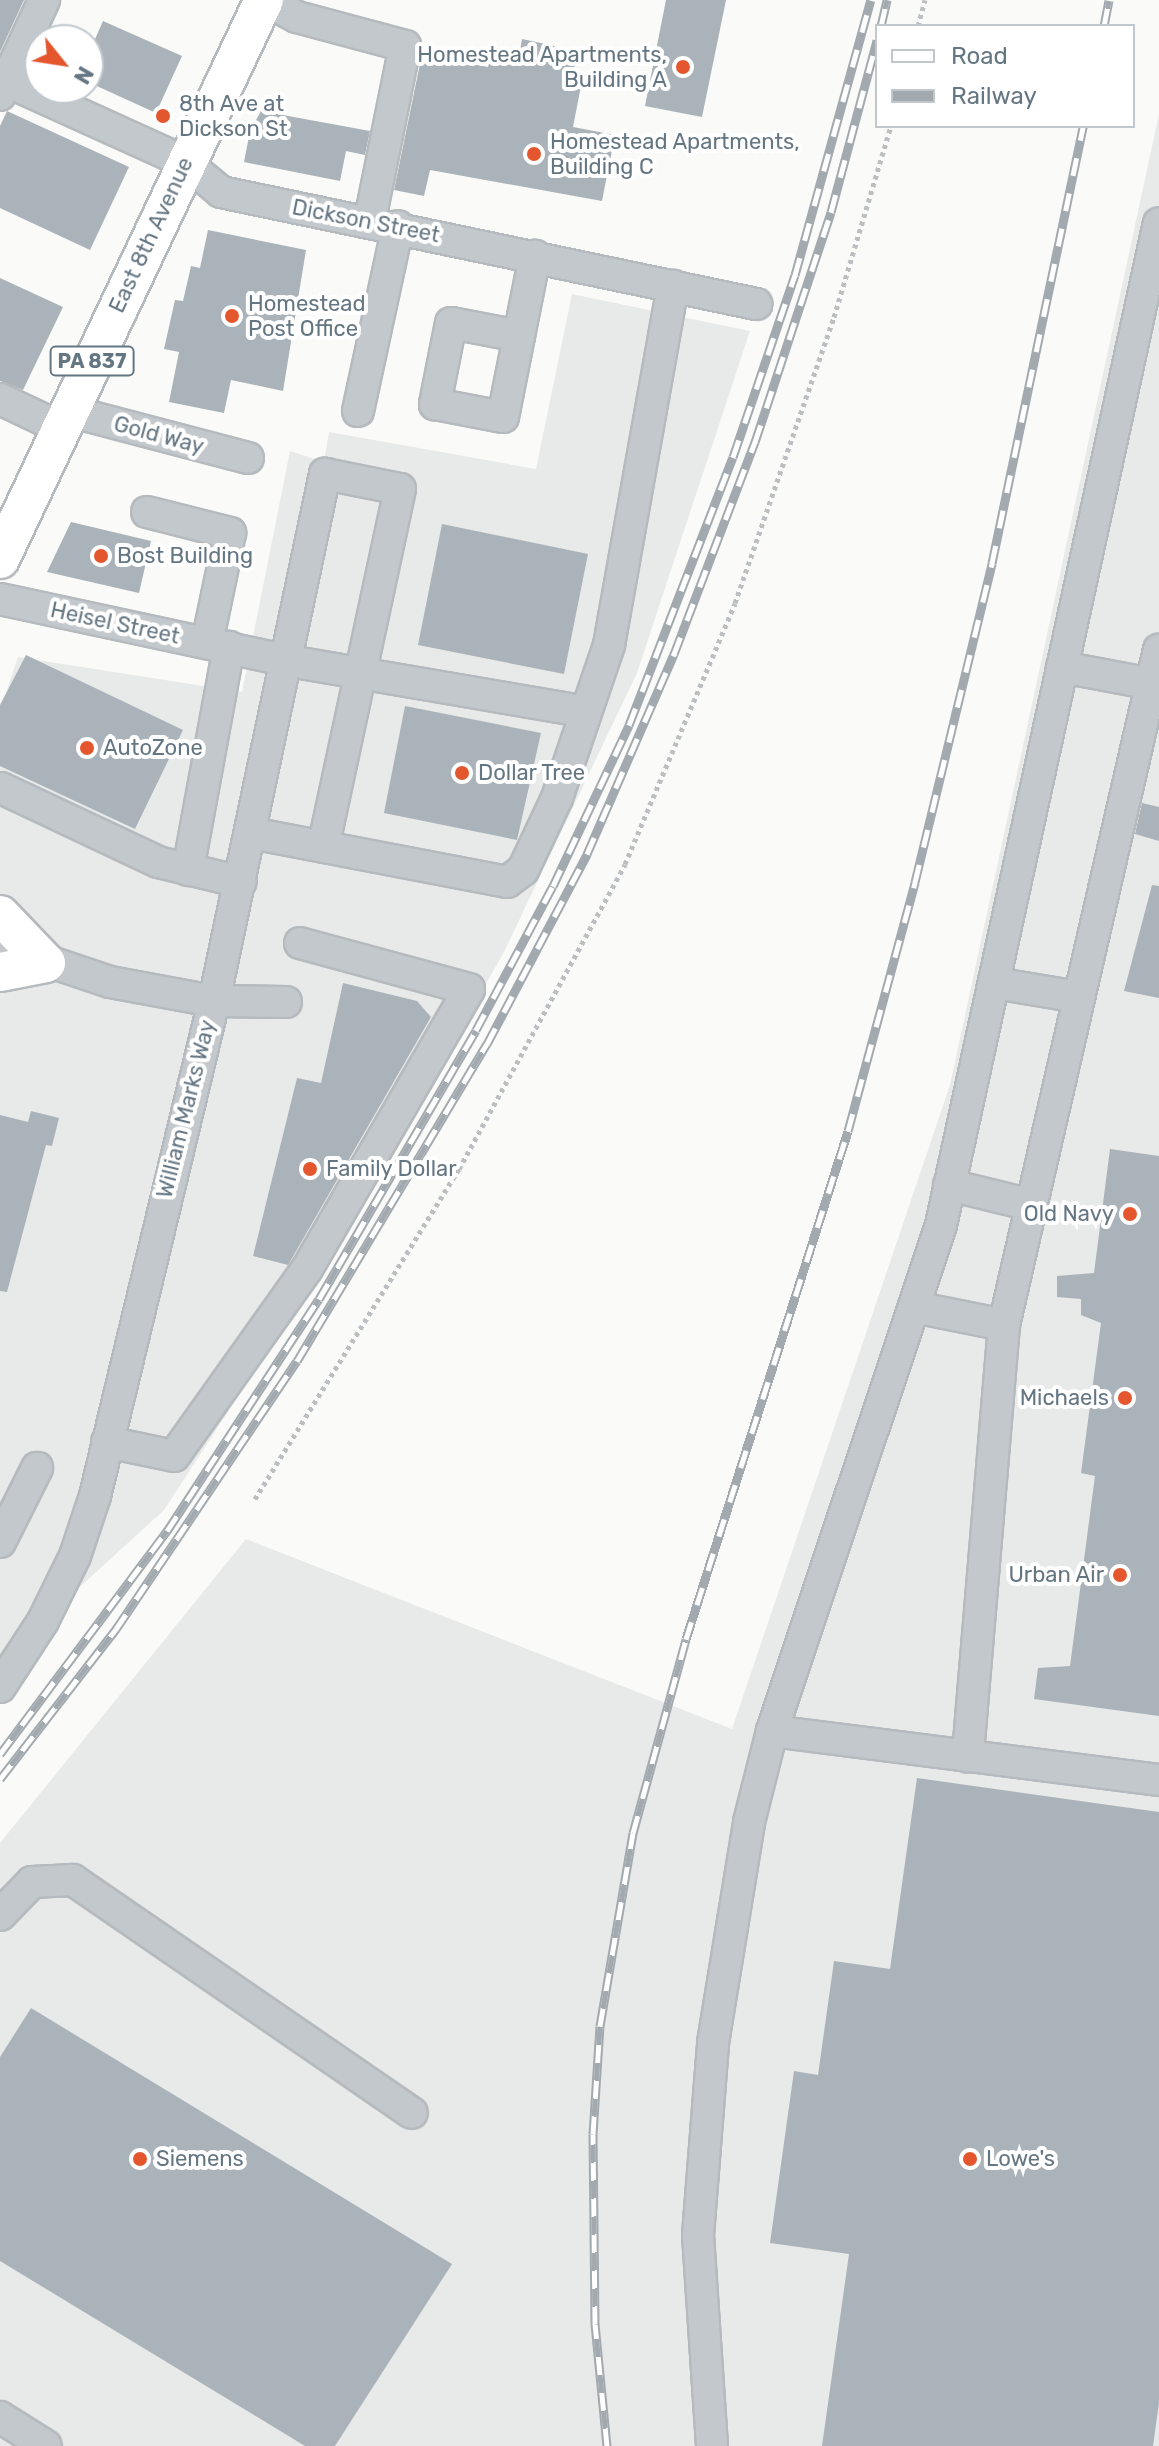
<!DOCTYPE html>
<style>
body{margin:0}
#map{position:relative;width:1159px;height:2446px;overflow:hidden;background:#fafaf8;font-family:Rubik,sans-serif}
div>[style]{position:absolute}
.built>*{inset:0;background:#e8e9e9}
.building>*{inset:0;background:#aab3b9}
.path>*{height:5px;margin-top:-2.5px;transform-origin:0;background:repeating-linear-gradient(90deg,#bbbfc2 0 4px,transparent 0 8px)}
.roads{filter:drop-shadow(2px 0 #b5babe) drop-shadow(-2px 0 #b5babe) drop-shadow(0 2px #b5babe) drop-shadow(0 -2px #b5babe)}
.minor>*{height:30px;margin:-15px;padding:0 15px;transform-origin:15px;border-radius:15px;background:#c3c8cc}
.major>*{height:38px;margin:-19px;padding:0 19px;transform-origin:19px;border-radius:19px;background:#fff}
.rail>*{height:9px;margin-top:-4.5px;transform-origin:0;background:repeating-linear-gradient(90deg,#fff 0 18px,#a2aab0 0 36px);box-sizing:border-box;border-block:2px solid #a2aab0}
.dots>*{width:22px;height:22px;translate:-50% -50%;box-sizing:border-box;border:4px solid #fff;border-radius:50%}
span{translate:-50% -50%;white-space:nowrap;text-align:center;line-height:1.15;-webkit-text-stroke:8px #fff;paint-order:stroke}
.shield-label span{padding:2px 6px;background:#fff;border:2px solid;border-radius:6px;-webkit-text-stroke-width:0}
.shield-label{font-size:20px;color:#657683;font-weight:700}
.poi-label{font-size:22px;color:#657683}
.right{translate:-100% -50%;text-align:right}
.left{translate:0 -50%;text-align:left}
.street-label{font-size:22px;color:#657683}
.legend{position:absolute;left:875px;top:24px;width:260px;height:104px;box-sizing:border-box;background:#fff;border:2px solid #c1c8cd;margin:0;padding:10px 14px;list-style:none;font-size:24px;color:#657683}
.legend li{display:flex;align-items:center;gap:16px;height:40px}
.legend b{width:40px;border:2px solid #c1c8cd}
.north{position:absolute;left:24px;top:24px;width:80px;height:80px;box-sizing:border-box;background:#fff;border:2px solid #c1c8cd;border-radius:50%;rotate:120deg;font-size:22px;font-weight:700;line-height:32px;text-align:center;color:#657683}
.north::after{content:'';display:block;margin:auto;width:28px;height:36px;background:#e4572e;clip-path:polygon(50% 0,100% 100%,50% 72%,0 100%)}
</style>
<div id="map">
<div class="built">
<i style="clip-path:polygon(1159px 114px,1159px 2446px,0 2446px,0 1843px,246px 1539px,732px 1729px,950px 1085px)"></i>
<i style="clip-path:polygon(572px 294px,750px 331px,637px 673px,504px 952px,348px 1227px,164px 1510px,0 1660px,0 711px,18px 657px,242px 692px,290px 451px,324px 462px,329px 432px,536px 469px)"></i>
</div>
<div class="building">
<i style="clip-path:polygon(0 0,24px 0,0 52px)"></i>
<i style="clip-path:polygon(666px 0,726px 0,702px 117px,645px 106px)"></i>
<i style="clip-path:polygon(103px 21px,182px 56px,156px 113px,88px 82px,88px 55px)"></i>
<i style="clip-path:polygon(522px 39px,578px 51px,572px 79px,582px 81px,573px 127px,615px 135px,602px 201px,430px 170px,424px 196px,394px 190px,422px 54px,488px 67px,492px 50px,519px 56px)"></i>
<i style="clip-path:polygon(7px 111px,129px 167px,90px 250px,0 208px,0 126px)"></i>
<i style="clip-path:polygon(261px 111px,370px 131px,365px 155px,346px 151px,340px 181px,244px 162px,250px 131px)"></i>
<i style="clip-path:polygon(208px 230px,306px 250px,283px 391px,231px 380px,224px 413px,169px 402px,179px 352px,164px 349px,175px 300px,183px 301px,191px 266px,200px 268px)"></i>
<i style="clip-path:polygon(0 278px,63px 307px,23px 390px,0 381px)"></i>
<i style="clip-path:polygon(71px 522px,151px 541px,139px 593px,47px 572px)"></i>
<i style="clip-path:polygon(442px 524px,588px 554px,564px 674px,418px 645px)"></i>
<i style="clip-path:polygon(26px 655px,183px 730px,135px 829px,0 766px,0 705px)"></i>
<i style="clip-path:polygon(405px 706px,541px 733px,517px 840px,384px 813px)"></i>
<i style="clip-path:polygon(1142px 803px,1159px 807px,1159px 841px,1135px 834px)"></i>
<i style="clip-path:polygon(1152px 885px,1159px 886px,1159px 998px,1124px 991px)"></i>
<i style="clip-path:polygon(343px 983px,417px 1001px,431px 1017px,288px 1265px,253px 1256px,297px 1078px,321px 1083px)"></i>
<i style="clip-path:polygon(31px 1111px,59px 1118px,52px 1146px,46px 1145px,7px 1292px,0 1291px,0 1115px,28px 1122px)"></i>
<i style="clip-path:polygon(1110px 1149px,1159px 1156px,1159px 1716px,1034px 1699px,1038px 1668px,1070px 1666px,1095px 1476px,1081px 1473px,1101px 1323px,1081px 1315px,1081px 1299px,1057px 1297px,1057px 1276px,1094px 1273px)"></i>
<i style="clip-path:polygon(917px 1778px,1159px 1812px,1159px 2403px,1153px 2446px,822px 2446px,849px 2254px,770px 2243px,794px 2071px,818px 2075px,834px 1961px,890px 1969px)"></i>
<i style="clip-path:polygon(31px 2008px,452px 2264px,335px 2446px,305px 2446px,0 2261px,0 2057px)"></i>
</div>
<div class="path">
<i style="left:918px;top:26px;width:27px;rotate:-75deg"></i>
<i style="left:255px;top:1499px;width:388px;rotate:-58.3deg"></i>
<i style="left:459px;top:1169px;width:347px;rotate:-61.4deg"></i>
<i style="left:625px;top:864px;width:283px;rotate:-67.1deg"></i>
<i style="left:735px;top:603px;width:303px;rotate:-70.9deg"></i>
<i style="left:834px;top:317px;width:199px;rotate:-73.4deg"></i>
</div>
<div class="roads">
<div class="minor">
<i style="left:265px;top:0;width:36px;rotate:28deg"></i>
<i style="left:297px;top:17px;width:112px;rotate:15deg"></i>
<i style="left:405px;top:46px;width:177px;rotate:101.4deg"></i>
<i style="left:0;top:78px;width:203px;rotate:24.4deg"></i>
<i style="left:185px;top:162px;width:47px;rotate:39.8deg"></i>
<i style="left:221px;top:192px;width:547px;rotate:11.82deg"></i>
<i style="left:0;top:95px;width:105px;rotate:-65.1deg"></i>
<i style="left:519px;top:336px;width:69px;rotate:-169.2deg"></i>
<i style="left:451px;top:323px;width:83px;rotate:101.2deg"></i>
<i style="left:435px;top:404px;width:69px;rotate:10.8deg"></i>
<i style="left:503px;top:417px;width:83px;rotate:-78.8deg"></i>
<i style="left:519px;top:336px;width:82px;rotate:-78.7deg"></i>
<i style="left:0;top:399px;width:68px;rotate:25.4deg"></i>
<i style="left:69px;top:411px;width:185px;rotate:14.7deg"></i>
<i style="left:358px;top:411px;width:189px;rotate:-77.8deg"></i>
<i style="left:147px;top:512px;width:86px;rotate:14.2deg"></i>
<i style="left:230px;top:533px;width:112px;rotate:101.8deg"></i>
<i style="left:0;top:599px;width:296px;rotate:12.1deg"></i>
<i style="left:289px;top:661px;width:301px;rotate:9.7deg"></i>
<i style="left:1062px;top:667px;width:92px;rotate:10.7deg"></i>
<i style="left:1px;top:788px;width:174px;rotate:25.2deg"></i>
<i style="left:158px;top:862px;width:85px;rotate:13.5deg"></i>
<i style="left:251px;top:833px;width:261px;rotate:10.8deg"></i>
<i style="left:507px;top:882px;width:20px;rotate:-37deg"></i>
<i style="left:523px;top:870px;width:80px;rotate:-64.7deg"></i>
<i style="left:557px;top:798px;width:162px;rotate:-71.2deg"></i>
<i style="left:609px;top:645px;width:365px;rotate:-79.9deg"></i>
<i style="left:188px;top:870px;width:227px;rotate:-79.6deg"></i>
<i style="left:0;top:945px;width:116px;rotate:18.6deg"></i>
<i style="left:110px;top:982px;width:106px;rotate:10.4deg"></i>
<i style="left:214px;top:1001px;width:72px;rotate:0.8deg"></i>
<i style="left:994px;top:983px;width:86px;rotate:9.4deg"></i>
<i style="left:949px;top:1185px;width:84px;rotate:13.7deg"></i>
<i style="left:914px;top:1307px;width:92px;rotate:11.3deg"></i>
<i style="left:1004px;top:1325px;width:433px;rotate:94.8deg"></i>
<i style="left:1004px;top:1325px;width:693px;rotate:-77.07deg"></i>
<i style="left:107px;top:1442px;width:68px;rotate:11.8deg"></i>
<i style="left:174px;top:1456px;width:229px;rotate:-54.6deg"></i>
<i style="left:307px;top:1269px;width:323px;rotate:-59.9deg"></i>
<i style="left:469px;top:989px;width:175px;rotate:-164.8deg"></i>
<i style="left:0;top:1542px;width:83px;rotate:-63.4deg"></i>
<i style="left:0;top:1687px;width:79px;rotate:-56.9deg"></i>
<i style="left:43px;top:1621px;width:72px;rotate:-63.8deg"></i>
<i style="left:75px;top:1556px;width:63px;rotate:-71.6deg"></i>
<i style="left:95px;top:1496px;width:509px;rotate:-76.48deg"></i>
<i style="left:214px;top:1001px;width:539px;rotate:-78.11deg"></i>
<i style="left:325px;top:474px;width:76px;rotate:11.3deg"></i>
<i style="left:400px;top:489px;width:366px;rotate:102.1deg"></i>
<i style="left:772px;top:1731px;width:390px;rotate:7.2deg"></i>
<i style="left:0;top:1915px;width:46px;rotate:-45.9deg"></i>
<i style="left:32px;top:1882px;width:41px;rotate:-2.8deg"></i>
<i style="left:73px;top:1880px;width:411px;rotate:34.5deg"></i>
<i style="left:0;top:2417px;width:54px;rotate:32.2deg"></i>
<i style="left:712px;top:2446px;width:211px;rotate:-93.8deg"></i>
<i style="left:698px;top:2235px;width:193px;rotate:-85.5deg"></i>
<i style="left:713px;top:2043px;width:224px;rotate:-80.7deg"></i>
<i style="left:749px;top:1822px;width:94px;rotate:-75.8deg"></i>
<i style="left:772px;top:1731px;width:533px;rotate:-71.53deg"></i>
<i style="left:941px;top:1225px;width:1025px;rotate:-77.73deg"></i>
</div>
<div class="major">
<i style="left:0;top:559px;width:618px;rotate:-64.72deg"></i>
<i style="left:0;top:915px;width:66px;rotate:46.2deg"></i>
<i style="left:46px;top:963px;width:47px;rotate:168.9deg"></i>
</div>
</div>
<div class="rail">
<i style="left:881px;top:26px;width:27px;rotate:-77deg"></i>
<i style="left:1104px;top:26px;width:26px;rotate:-79deg"></i>
<i style="left:0;top:1754px;width:279px;rotate:-53.2deg"></i>
<i style="left:167px;top:1531px;width:277px;rotate:-56.8deg"></i>
<i style="left:319px;top:1299px;width:311px;rotate:-59.7deg"></i>
<i style="left:476px;top:1030px;width:163px;rotate:-61.9deg"></i>
<i style="left:553px;top:886px;width:178px;rotate:-64.7deg"></i>
<i style="left:629px;top:725px;width:287px;rotate:-68.8deg"></i>
<i style="left:733px;top:457px;width:192px;rotate:-71.2deg"></i>
<i style="left:795px;top:275px;width:285px;rotate:-74.6deg"></i>
<i style="left:0;top:1779px;width:190px;rotate:-52.3deg"></i>
<i style="left:116px;top:1629px;width:323px;rotate:-56deg"></i>
<i style="left:297px;top:1361px;width:370px;rotate:-59.1deg"></i>
<i style="left:487px;top:1044px;width:215px;rotate:-62.2deg"></i>
<i style="left:587px;top:854px;width:218px;rotate:-66.5deg"></i>
<i style="left:674px;top:654px;width:227px;rotate:-69.1deg"></i>
<i style="left:755px;top:442px;width:242px;rotate:-71.7deg"></i>
<i style="left:831px;top:212px;width:178px;rotate:-75deg"></i>
<i style="left:607px;top:2446px;width:123px;rotate:-95.6deg"></i>
<i style="left:595px;top:2324px;width:190px;rotate:-90.6deg"></i>
<i style="left:593px;top:2134px;width:108px;rotate:-86.3deg"></i>
<i style="left:600px;top:2026px;width:196px;rotate:-80.3deg"></i>
<i style="left:633px;top:1833px;width:201px;rotate:-74.7deg"></i>
<i style="left:686px;top:1639px;width:533px;rotate:-72.31deg"></i>
<i style="left:848px;top:1131px;width:258px;rotate:-74.9deg"></i>
<i style="left:915px;top:882px;width:328px;rotate:-76.4deg"></i>
<i style="left:992px;top:563px;width:446px;rotate:-78.2deg"></i>
</div>
<div class="dots">
<i style="left:683px;top:67px;background:#e4572e"></i>
<i style="left:163px;top:116px;background:#e4572e"></i>
<i style="left:534px;top:154px;background:#e4572e"></i>
<i style="left:232px;top:316px;background:#e4572e"></i>
<i style="left:101px;top:556px;background:#e4572e"></i>
<i style="left:87px;top:748px;background:#e4572e"></i>
<i style="left:462px;top:773px;background:#e4572e"></i>
<i style="left:310px;top:1169px;background:#e4572e"></i>
<i style="left:1130px;top:1214px;background:#e4572e"></i>
<i style="left:1125px;top:1398px;background:#e4572e"></i>
<i style="left:1120px;top:1575px;background:#e4572e"></i>
<i style="left:140px;top:2159px;background:#e4572e"></i>
<i style="left:970px;top:2159px;background:#e4572e"></i>
</div>
<div class="shield-label">
<span style="left:92px;top:361px">PA 837</span>
</div>
<div class="poi-label">
<span class="right" style="left:667px;top:67px">Homestead Apartments,<br>Building A</span>
<span class="left" style="left:179px;top:116px">8th Ave at<br>Dickson St</span>
<span class="left" style="left:550px;top:154px">Homestead Apartments,<br>Building C</span>
<span class="left" style="left:248px;top:316px">Homestead<br>Post Office</span>
<span class="left" style="left:117px;top:556px">Bost Building</span>
<span class="left" style="left:103px;top:748px">AutoZone</span>
<span class="left" style="left:478px;top:773px">Dollar Tree</span>
<span class="left" style="left:326px;top:1169px">Family Dollar</span>
<span class="right" style="left:1114px;top:1214px">Old Navy</span>
<span class="right" style="left:1109px;top:1398px">Michaels</span>
<span class="right" style="left:1104px;top:1575px">Urban Air</span>
<span class="left" style="left:156px;top:2159px">Siemens</span>
<span class="left" style="left:986px;top:2159px">Lowe's</span>
</div>
<div class="street-label">
<span style="left:366px;top:221px;rotate:11deg">Dickson Street</span>
<span style="left:151px;top:235px;rotate:-65deg">East 8th Avenue</span>
<span style="left:159px;top:435px;rotate:15deg">Gold Way</span>
<span style="left:115px;top:623px;rotate:12deg">Heisel Street</span>
<span style="left:186px;top:1109px;rotate:-76deg">William Marks Way</span>
</div>
<ul class="legend">
<li><b style="height:10px;background:#fff"></b>Road</li>
<li><b style="height:10px;background:#a2aab0"></b>Railway</li>
</ul>
<div class="north">N</div>
</div>
